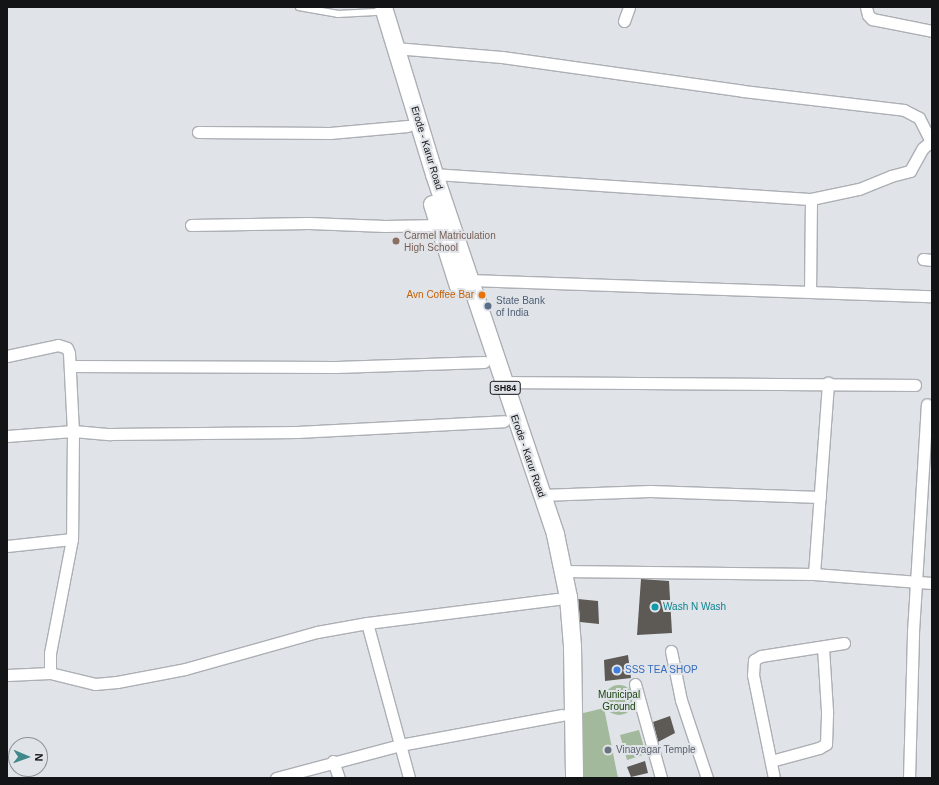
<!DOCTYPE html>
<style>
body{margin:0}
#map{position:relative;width:939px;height:785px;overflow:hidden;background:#e0e4e9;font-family:Arial,sans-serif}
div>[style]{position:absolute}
.green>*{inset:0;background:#a2b99c}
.round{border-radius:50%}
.building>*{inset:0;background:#5d5a56}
.roads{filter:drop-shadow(1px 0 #acafb4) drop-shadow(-1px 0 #acafb4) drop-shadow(0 1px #acafb4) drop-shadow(0 -1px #acafb4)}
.lane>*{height:5.5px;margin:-2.75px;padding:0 2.75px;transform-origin:2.75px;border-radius:2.75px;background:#fff}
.street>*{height:11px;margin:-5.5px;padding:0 5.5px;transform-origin:5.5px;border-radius:5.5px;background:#fff}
.primary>*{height:17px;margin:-8.5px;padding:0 8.5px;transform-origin:8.5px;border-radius:8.5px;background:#fff}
.dots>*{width:11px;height:11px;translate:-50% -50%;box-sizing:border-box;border:2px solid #e0e4e9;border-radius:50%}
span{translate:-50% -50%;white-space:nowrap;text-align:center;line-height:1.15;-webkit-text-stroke:4px #e0e4e9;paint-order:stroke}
.shield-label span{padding:1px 3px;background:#e0e4e9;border:1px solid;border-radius:3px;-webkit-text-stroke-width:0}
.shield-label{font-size:9px;color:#131416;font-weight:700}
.street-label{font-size:10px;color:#131416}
.education-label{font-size:10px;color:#785e54}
.left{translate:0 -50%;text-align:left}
.food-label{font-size:10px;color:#c56008}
.right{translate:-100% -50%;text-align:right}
.service-label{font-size:10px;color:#4e5e75}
.culture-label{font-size:10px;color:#0d838f}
.shop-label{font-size:10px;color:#366cbe}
.park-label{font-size:10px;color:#1c4410}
.worship-label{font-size:10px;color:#5b616d}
.frame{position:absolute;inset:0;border:8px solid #131416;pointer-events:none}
.north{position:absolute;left:8px;top:737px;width:40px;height:40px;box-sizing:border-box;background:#e0e4e9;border:1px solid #8e9195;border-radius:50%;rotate:92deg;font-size:11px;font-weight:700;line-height:16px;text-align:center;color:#131416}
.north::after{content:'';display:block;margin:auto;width:14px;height:18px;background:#40888a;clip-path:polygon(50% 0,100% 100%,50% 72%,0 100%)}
</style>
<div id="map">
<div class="green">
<i class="round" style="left:604px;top:685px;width:30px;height:30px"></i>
<i style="clip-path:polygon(604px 708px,618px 778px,570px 778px,567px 717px)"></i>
<i style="clip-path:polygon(639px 730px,646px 754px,627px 760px,620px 735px)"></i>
</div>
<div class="building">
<i style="clip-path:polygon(641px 579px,669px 581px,672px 633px,637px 635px)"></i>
<i style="clip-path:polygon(578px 599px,598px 601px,599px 624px,580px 622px)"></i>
<i style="clip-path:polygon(628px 655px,631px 678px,605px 681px,604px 660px)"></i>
<i style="clip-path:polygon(670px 716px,675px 733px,658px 742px,653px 722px)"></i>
<i style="clip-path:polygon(645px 761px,648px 773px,631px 777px,627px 767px)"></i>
</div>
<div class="roads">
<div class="lane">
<i style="left:299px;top:7px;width:40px;rotate:10deg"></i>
<i style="left:338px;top:14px;width:37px;rotate:-3deg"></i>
</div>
<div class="street">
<i style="left:866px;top:7px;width:8px;rotate:76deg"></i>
<i style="left:868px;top:15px;width:6px;rotate:45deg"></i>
<i style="left:872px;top:19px;width:61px;rotate:11.3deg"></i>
<i style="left:624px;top:21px;width:15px;rotate:-70deg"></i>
<i style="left:395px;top:48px;width:107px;rotate:4.8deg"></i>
<i style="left:502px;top:57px;width:243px;rotate:8deg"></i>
<i style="left:743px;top:91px;width:162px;rotate:6.7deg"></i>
<i style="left:904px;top:110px;width:17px;rotate:28deg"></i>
<i style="left:919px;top:118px;width:29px;rotate:63deg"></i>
<i style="left:198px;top:132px;width:132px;rotate:0.4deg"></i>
<i style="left:330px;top:133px;width:78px;rotate:-5.1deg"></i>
<i style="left:434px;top:174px;width:378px;rotate:3.8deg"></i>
<i style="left:811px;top:199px;width:92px;rotate:90.6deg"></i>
<i style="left:811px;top:199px;width:49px;rotate:-11.8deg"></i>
<i style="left:859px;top:189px;width:35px;rotate:-22deg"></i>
<i style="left:891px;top:176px;width:20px;rotate:-15deg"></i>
<i style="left:910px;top:171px;width:26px;rotate:-61deg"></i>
<i style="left:923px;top:148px;width:9px;rotate:-41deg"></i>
<i style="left:191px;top:225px;width:118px;rotate:-1deg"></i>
<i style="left:309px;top:223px;width:76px;rotate:2.3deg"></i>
<i style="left:385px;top:226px;width:58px;rotate:-1deg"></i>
<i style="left:923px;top:259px;width:9px;rotate:6deg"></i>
<i style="left:468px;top:280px;width:464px;rotate:2deg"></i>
<i style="left:7px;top:356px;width:52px;rotate:-12.2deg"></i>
<i style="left:58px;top:345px;width:9px;rotate:18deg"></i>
<i style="left:67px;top:348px;width:5px;rotate:68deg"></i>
<i style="left:69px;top:353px;width:78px;rotate:87.1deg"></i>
<i style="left:73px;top:431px;width:108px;rotate:90.5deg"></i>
<i style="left:72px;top:539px;width:116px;rotate:100.9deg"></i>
<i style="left:50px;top:653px;width:20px;rotate:90deg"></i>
<i style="left:70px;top:366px;width:266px;rotate:0.2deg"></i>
<i style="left:336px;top:367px;width:148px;rotate:-1.9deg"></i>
<i style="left:503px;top:382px;width:412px;rotate:0.4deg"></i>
<i style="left:7px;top:436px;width:66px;rotate:-4.3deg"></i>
<i style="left:73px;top:431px;width:37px;rotate:5deg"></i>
<i style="left:110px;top:434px;width:187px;rotate:-0.6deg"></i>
<i style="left:297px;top:432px;width:207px;rotate:-3deg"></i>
<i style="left:541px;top:495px;width:109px;rotate:-2.1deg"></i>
<i style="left:650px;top:491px;width:170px;rotate:2deg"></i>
<i style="left:7px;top:546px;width:65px;rotate:-6.1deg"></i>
<i style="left:564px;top:571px;width:250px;rotate:0.7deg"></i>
<i style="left:814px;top:574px;width:118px;rotate:4.4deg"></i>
<i style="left:814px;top:574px;width:192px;rotate:-85.8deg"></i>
<i style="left:367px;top:623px;width:161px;rotate:74.8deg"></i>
<i style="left:671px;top:651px;width:50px;rotate:78.5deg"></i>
<i style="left:681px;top:700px;width:82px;rotate:71.6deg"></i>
<i style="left:7px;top:675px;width:43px;rotate:-2.7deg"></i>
<i style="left:50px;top:673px;width:46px;rotate:13.7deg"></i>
<i style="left:95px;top:684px;width:22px;rotate:-5deg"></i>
<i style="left:117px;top:682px;width:69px;rotate:-10.8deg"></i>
<i style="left:185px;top:669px;width:137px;rotate:-15.7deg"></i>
<i style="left:317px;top:632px;width:51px;rotate:-10.2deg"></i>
<i style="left:367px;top:623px;width:192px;rotate:-7.2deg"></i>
<i style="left:635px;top:684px;width:98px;rotate:74.5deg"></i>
<i style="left:333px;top:761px;width:18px;rotate:71deg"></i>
<i style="left:771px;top:761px;width:50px;rotate:-15.2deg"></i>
<i style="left:819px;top:748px;width:8px;rotate:-30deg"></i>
<i style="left:826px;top:744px;width:33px;rotate:-88deg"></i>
<i style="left:827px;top:711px;width:64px;rotate:-93.6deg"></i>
<i style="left:276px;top:778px;width:128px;rotate:-14.9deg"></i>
<i style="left:400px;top:745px;width:165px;rotate:-10.5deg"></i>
<i style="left:774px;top:778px;width:105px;rotate:-101.5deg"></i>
<i style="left:753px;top:675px;width:15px;rotate:-86deg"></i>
<i style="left:754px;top:660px;width:8px;rotate:-30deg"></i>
<i style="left:761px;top:656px;width:84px;rotate:-8.9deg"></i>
<i style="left:909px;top:778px;width:146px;rotate:-88.4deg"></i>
<i style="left:913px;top:632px;width:228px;rotate:-86.5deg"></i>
</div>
<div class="primary">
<i style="left:383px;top:7px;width:175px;rotate:73deg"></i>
<i style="left:434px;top:174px;width:380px;rotate:71.4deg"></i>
<i style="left:555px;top:534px;width:64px;rotate:78.3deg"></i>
<i style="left:568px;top:597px;width:49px;rotate:85.3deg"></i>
<i style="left:572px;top:646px;width:132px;rotate:89.1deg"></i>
<i style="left:432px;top:204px;width:86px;rotate:72.4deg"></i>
</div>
</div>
<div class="dots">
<i style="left:396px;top:241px;background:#8d6e63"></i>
<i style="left:482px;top:295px;background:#e8710a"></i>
<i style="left:488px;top:306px;background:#5c6f8a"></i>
<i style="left:655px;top:607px;background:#0f9aa8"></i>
<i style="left:617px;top:670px;background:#3f7fe0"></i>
<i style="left:608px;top:750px;background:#6b7280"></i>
</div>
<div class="shield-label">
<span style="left:505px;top:388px">SH84</span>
</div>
<div class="street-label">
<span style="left:427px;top:148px;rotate:73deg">Erode - Karur Road</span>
<span style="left:528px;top:456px;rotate:71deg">Erode - Karur Road</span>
</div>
<div class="education-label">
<span class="left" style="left:404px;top:241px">Carmel Matriculation<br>High School</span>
</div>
<div class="food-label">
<span class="right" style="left:474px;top:295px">Avn Coffee Bar</span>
</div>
<div class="service-label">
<span class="left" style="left:496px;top:306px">State Bank<br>of India</span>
</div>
<div class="culture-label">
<span class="left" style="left:663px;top:607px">Wash N Wash</span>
</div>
<div class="shop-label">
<span class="left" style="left:625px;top:670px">SSS TEA SHOP</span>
</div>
<div class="park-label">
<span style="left:619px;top:700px">Municipal<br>Ground</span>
</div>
<div class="worship-label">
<span class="left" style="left:616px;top:750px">Vinayagar Temple</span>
</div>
<div class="frame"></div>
<div class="north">N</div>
</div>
